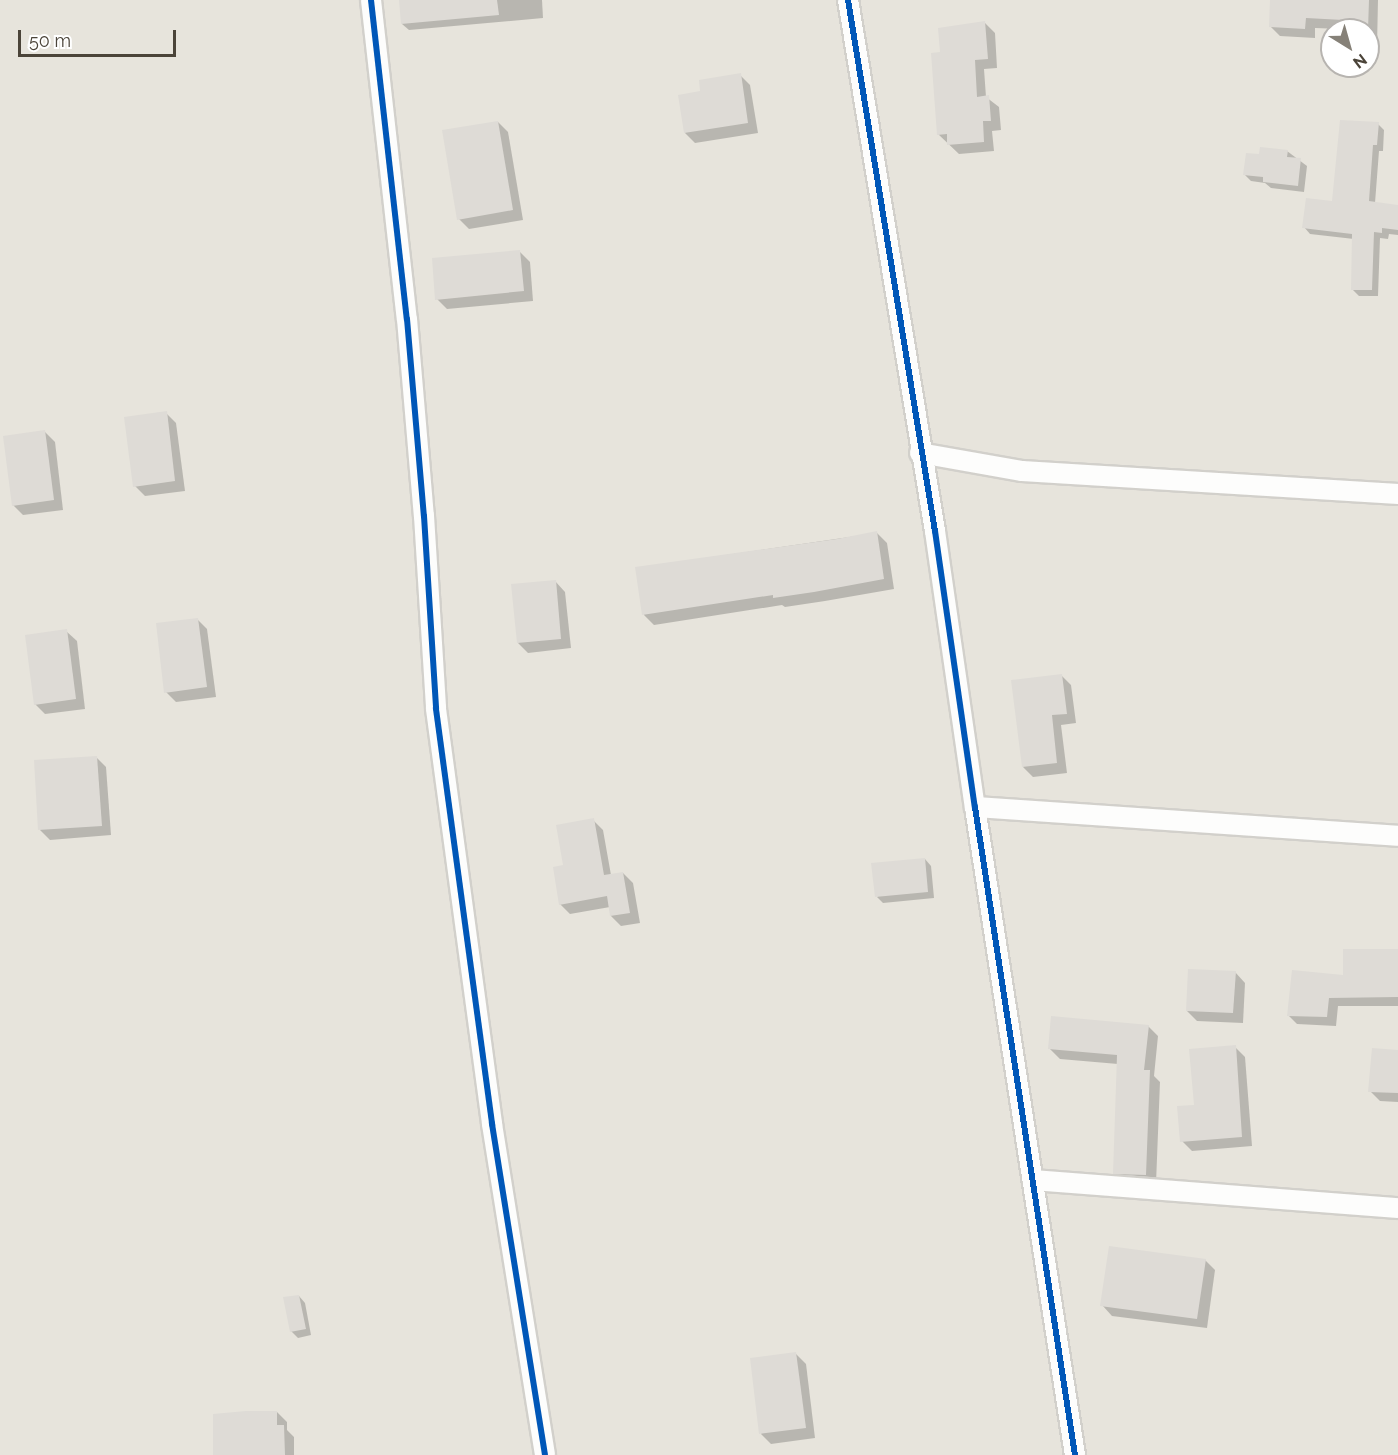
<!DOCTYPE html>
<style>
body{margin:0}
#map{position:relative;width:1398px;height:1455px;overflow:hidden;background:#f4f2ee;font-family:Raleway,sans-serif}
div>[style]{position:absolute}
.residential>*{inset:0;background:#e7e4dc}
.shadow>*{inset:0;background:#0003}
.building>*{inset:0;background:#dedbd6}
.roads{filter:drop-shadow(2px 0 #d2d0cb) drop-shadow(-2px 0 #d2d0cb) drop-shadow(0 2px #d2d0cb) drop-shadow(0 -2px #d2d0cb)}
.street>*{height:20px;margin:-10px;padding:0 10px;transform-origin:10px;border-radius:10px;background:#fdfdfc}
.cycleway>*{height:6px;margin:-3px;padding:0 3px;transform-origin:3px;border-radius:3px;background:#0057b8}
span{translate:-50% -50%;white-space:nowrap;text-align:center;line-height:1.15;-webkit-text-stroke:4.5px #fff;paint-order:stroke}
.north{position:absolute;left:1320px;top:18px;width:60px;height:60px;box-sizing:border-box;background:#fff;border:2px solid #b7b4b0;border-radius:50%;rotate:143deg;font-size:16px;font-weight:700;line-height:24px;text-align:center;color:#4b4439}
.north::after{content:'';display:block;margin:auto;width:21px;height:27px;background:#868178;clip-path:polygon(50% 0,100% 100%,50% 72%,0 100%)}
.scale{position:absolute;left:18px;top:30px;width:158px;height:27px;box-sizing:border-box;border:3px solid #4b4439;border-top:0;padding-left:8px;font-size:18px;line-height:21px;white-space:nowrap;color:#4b4439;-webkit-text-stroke:4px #fff;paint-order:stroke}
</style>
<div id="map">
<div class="residential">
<i style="clip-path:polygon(evenodd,0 0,1398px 0,1398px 1455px,0 1455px,0 0,1332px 30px,1368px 30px,1368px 66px,1332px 66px,1332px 30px)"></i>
</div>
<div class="shadow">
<i style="clip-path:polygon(401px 0,542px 0,543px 18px,409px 30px,402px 24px)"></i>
<i style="clip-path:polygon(1272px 0,1378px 0,1377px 47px,1368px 46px,1368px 30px,1315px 28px,1315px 38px,1280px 36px,1270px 26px)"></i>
<i style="clip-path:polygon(985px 23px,995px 33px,997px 68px,984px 69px,986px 97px,999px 107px,1001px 130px,992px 131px,994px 151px,959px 154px,938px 134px,941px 54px)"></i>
<i style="clip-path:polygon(740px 75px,750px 85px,758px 133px,695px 143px,685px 133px,702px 92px)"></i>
<i style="clip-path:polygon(498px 122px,508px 132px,523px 220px,469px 229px,459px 219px)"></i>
<i style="clip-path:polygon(1378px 124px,1384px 130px,1383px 151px,1379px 151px,1375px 203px,1398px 206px,1398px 235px,1389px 234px,1388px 239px,1380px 238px,1378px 296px,1359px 296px,1352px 289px,1354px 239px,1310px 234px,1304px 227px,1333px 203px)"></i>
<i style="clip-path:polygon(1287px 151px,1307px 166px,1304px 192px,1271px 188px,1265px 183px,1251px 181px,1245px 175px)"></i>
<i style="clip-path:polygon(520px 252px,530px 262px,533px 301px,447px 309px,437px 299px)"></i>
<i style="clip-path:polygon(166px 413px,176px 423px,185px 491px,145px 496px,135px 486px)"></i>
<i style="clip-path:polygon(45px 432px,55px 442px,63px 510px,23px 515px,13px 505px)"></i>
<i style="clip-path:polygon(877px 533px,887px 543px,894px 589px,825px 601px,785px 607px,782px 605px,654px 625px,644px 615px,637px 568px)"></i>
<i style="clip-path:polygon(555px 581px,565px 592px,571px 648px,528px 653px,518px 643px)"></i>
<i style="clip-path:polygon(197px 619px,207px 629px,216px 697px,176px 702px,166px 692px)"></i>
<i style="clip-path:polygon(66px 631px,77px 641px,85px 709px,45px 714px,35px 704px)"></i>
<i style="clip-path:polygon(1061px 675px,1071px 685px,1076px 723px,1061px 725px,1067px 773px,1033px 777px,1023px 767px)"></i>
<i style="clip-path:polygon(96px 757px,106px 767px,111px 835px,50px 840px,40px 830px)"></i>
<i style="clip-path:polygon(593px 820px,603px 830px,611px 875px,623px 873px,633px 883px,640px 923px,621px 926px,611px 916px,610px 907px,570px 914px,560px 904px,564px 866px)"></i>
<i style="clip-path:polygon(925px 859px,931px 866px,934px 898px,883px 903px,877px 897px)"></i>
<i style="clip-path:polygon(1398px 950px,1398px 1006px,1338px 1006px,1336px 1026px,1297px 1024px,1288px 1015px,1345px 977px)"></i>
<i style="clip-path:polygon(1235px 972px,1245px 983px,1243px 1023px,1197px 1021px,1187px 1011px)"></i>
<i style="clip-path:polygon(1148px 1026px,1158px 1036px,1154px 1076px,1160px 1082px,1156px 1184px,1124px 1183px,1114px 1173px,1118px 1064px,1060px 1059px,1050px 1049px)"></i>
<i style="clip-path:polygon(1235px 1047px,1245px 1057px,1252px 1146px,1192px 1151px,1182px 1141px,1195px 1106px)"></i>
<i style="clip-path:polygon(1398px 1052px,1398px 1102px,1380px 1101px,1370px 1091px)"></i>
<i style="clip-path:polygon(1205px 1260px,1215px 1270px,1207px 1328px,1112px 1316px,1102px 1305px)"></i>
<i style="clip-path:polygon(299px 1296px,305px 1303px,311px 1335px,298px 1338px,291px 1331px)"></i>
<i style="clip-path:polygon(796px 1354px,806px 1364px,815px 1438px,771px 1444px,761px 1434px)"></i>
<i style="clip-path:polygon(277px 1412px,287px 1422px,287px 1430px,294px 1437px,294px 1455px,215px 1455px)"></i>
</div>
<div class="building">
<i style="clip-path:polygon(399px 0,497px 0,499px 15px,401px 24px)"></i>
<i style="clip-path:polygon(1270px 0,1369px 0,1368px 30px,1342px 30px,1343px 20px,1306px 18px,1305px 29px,1269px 27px)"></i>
<i style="clip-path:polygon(985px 21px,988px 59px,975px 60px,977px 97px,989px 95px,991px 121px,983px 121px,984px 142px,947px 145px,947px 134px,937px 135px,931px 53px,940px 52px,938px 28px)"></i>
<i style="clip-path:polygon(741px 73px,748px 123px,684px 133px,678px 95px,700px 91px,699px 80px)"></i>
<i style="clip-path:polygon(1340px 120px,1379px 122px,1377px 145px,1373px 145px,1369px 201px,1398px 205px,1398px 230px,1382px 228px,1382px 233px,1374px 232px,1372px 290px,1351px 290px,1352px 234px,1302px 228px,1306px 198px,1332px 201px)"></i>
<i style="clip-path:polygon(498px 121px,513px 210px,457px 220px,442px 130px)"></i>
<i style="clip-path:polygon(1260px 147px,1288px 150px,1287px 157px,1301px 158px,1298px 186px,1263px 182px,1263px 177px,1243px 175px,1246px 153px,1259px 154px)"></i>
<i style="clip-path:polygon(520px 250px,524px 291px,435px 300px,432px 258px)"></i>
<i style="clip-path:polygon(167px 411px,175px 481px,133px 487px,124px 417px)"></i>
<i style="clip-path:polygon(45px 430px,54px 500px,12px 506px,3px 436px)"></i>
<i style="clip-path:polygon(877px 531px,884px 579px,814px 592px,773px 598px,773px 595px,642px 615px,635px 567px,837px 539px)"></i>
<i style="clip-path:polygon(556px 580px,561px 639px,517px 643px,511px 584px)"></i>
<i style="clip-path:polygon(198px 618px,207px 687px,164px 693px,156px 623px)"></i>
<i style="clip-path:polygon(67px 629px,76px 699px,34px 705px,25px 635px)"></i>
<i style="clip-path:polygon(1062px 674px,1067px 714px,1052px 715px,1057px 763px,1022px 767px,1011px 680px)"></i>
<i style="clip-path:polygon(97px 756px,102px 826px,38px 830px,34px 760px)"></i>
<i style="clip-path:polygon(594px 818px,604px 875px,623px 872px,630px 913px,610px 916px,607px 896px,559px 905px,553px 867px,563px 865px,556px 825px)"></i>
<i style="clip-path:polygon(925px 858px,928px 892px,875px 897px,871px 863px)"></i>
<i style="clip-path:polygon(1343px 949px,1398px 949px,1398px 997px,1329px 998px,1327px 1017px,1287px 1016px,1292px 970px,1343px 975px)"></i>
<i style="clip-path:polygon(1188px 969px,1236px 971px,1233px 1013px,1186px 1011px)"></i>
<i style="clip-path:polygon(1051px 1016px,1149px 1025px,1144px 1070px,1150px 1070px,1146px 1175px,1113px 1174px,1117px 1055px,1048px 1049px)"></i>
<i style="clip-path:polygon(1236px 1045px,1242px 1137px,1180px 1142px,1177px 1106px,1194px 1105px,1189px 1049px)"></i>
<i style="clip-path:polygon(1372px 1048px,1398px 1050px,1398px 1093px,1368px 1092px)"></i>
<i style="clip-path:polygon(1109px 1246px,1206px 1259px,1197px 1319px,1100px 1306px)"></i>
<i style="clip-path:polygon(299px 1295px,306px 1329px,290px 1332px,283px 1297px)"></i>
<i style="clip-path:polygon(796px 1352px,806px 1428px,759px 1434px,750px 1358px)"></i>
<i style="clip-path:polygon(246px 1411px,277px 1411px,277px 1425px,284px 1425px,285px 1455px,213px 1455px,213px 1414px)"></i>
</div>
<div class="roads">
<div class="street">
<i style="left:371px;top:0;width:321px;rotate:83.6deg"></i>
<i style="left:407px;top:319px;width:198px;rotate:85.1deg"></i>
<i style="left:424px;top:516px;width:193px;rotate:86.4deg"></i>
<i style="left:436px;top:709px;width:419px;rotate:82.3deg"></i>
<i style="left:492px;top:1124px;width:335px;rotate:80.9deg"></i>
<i style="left:848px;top:0;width:538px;rotate:80.7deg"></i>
<i style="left:935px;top:531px;width:279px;rotate:81.8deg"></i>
<i style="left:975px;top:807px;width:656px;rotate:81.23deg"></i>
<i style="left:920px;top:453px;width:104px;rotate:10deg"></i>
<i style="left:1022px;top:471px;width:377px;rotate:3.5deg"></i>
<i style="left:975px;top:807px;width:424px;rotate:3.9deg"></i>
<i style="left:1033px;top:1180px;width:366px;rotate:4.4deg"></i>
</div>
</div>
<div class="cycleway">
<i style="left:371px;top:0;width:321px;rotate:83.6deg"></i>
<i style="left:407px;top:319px;width:198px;rotate:85.1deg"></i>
<i style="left:424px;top:516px;width:193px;rotate:86.4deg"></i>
<i style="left:436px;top:709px;width:419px;rotate:82.3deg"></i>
<i style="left:492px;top:1124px;width:335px;rotate:80.9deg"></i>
<i style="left:848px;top:0;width:538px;rotate:80.7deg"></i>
<i style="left:935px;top:531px;width:279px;rotate:81.8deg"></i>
<i style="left:975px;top:807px;width:656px;rotate:81.23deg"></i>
</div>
<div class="north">N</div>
<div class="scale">50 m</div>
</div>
